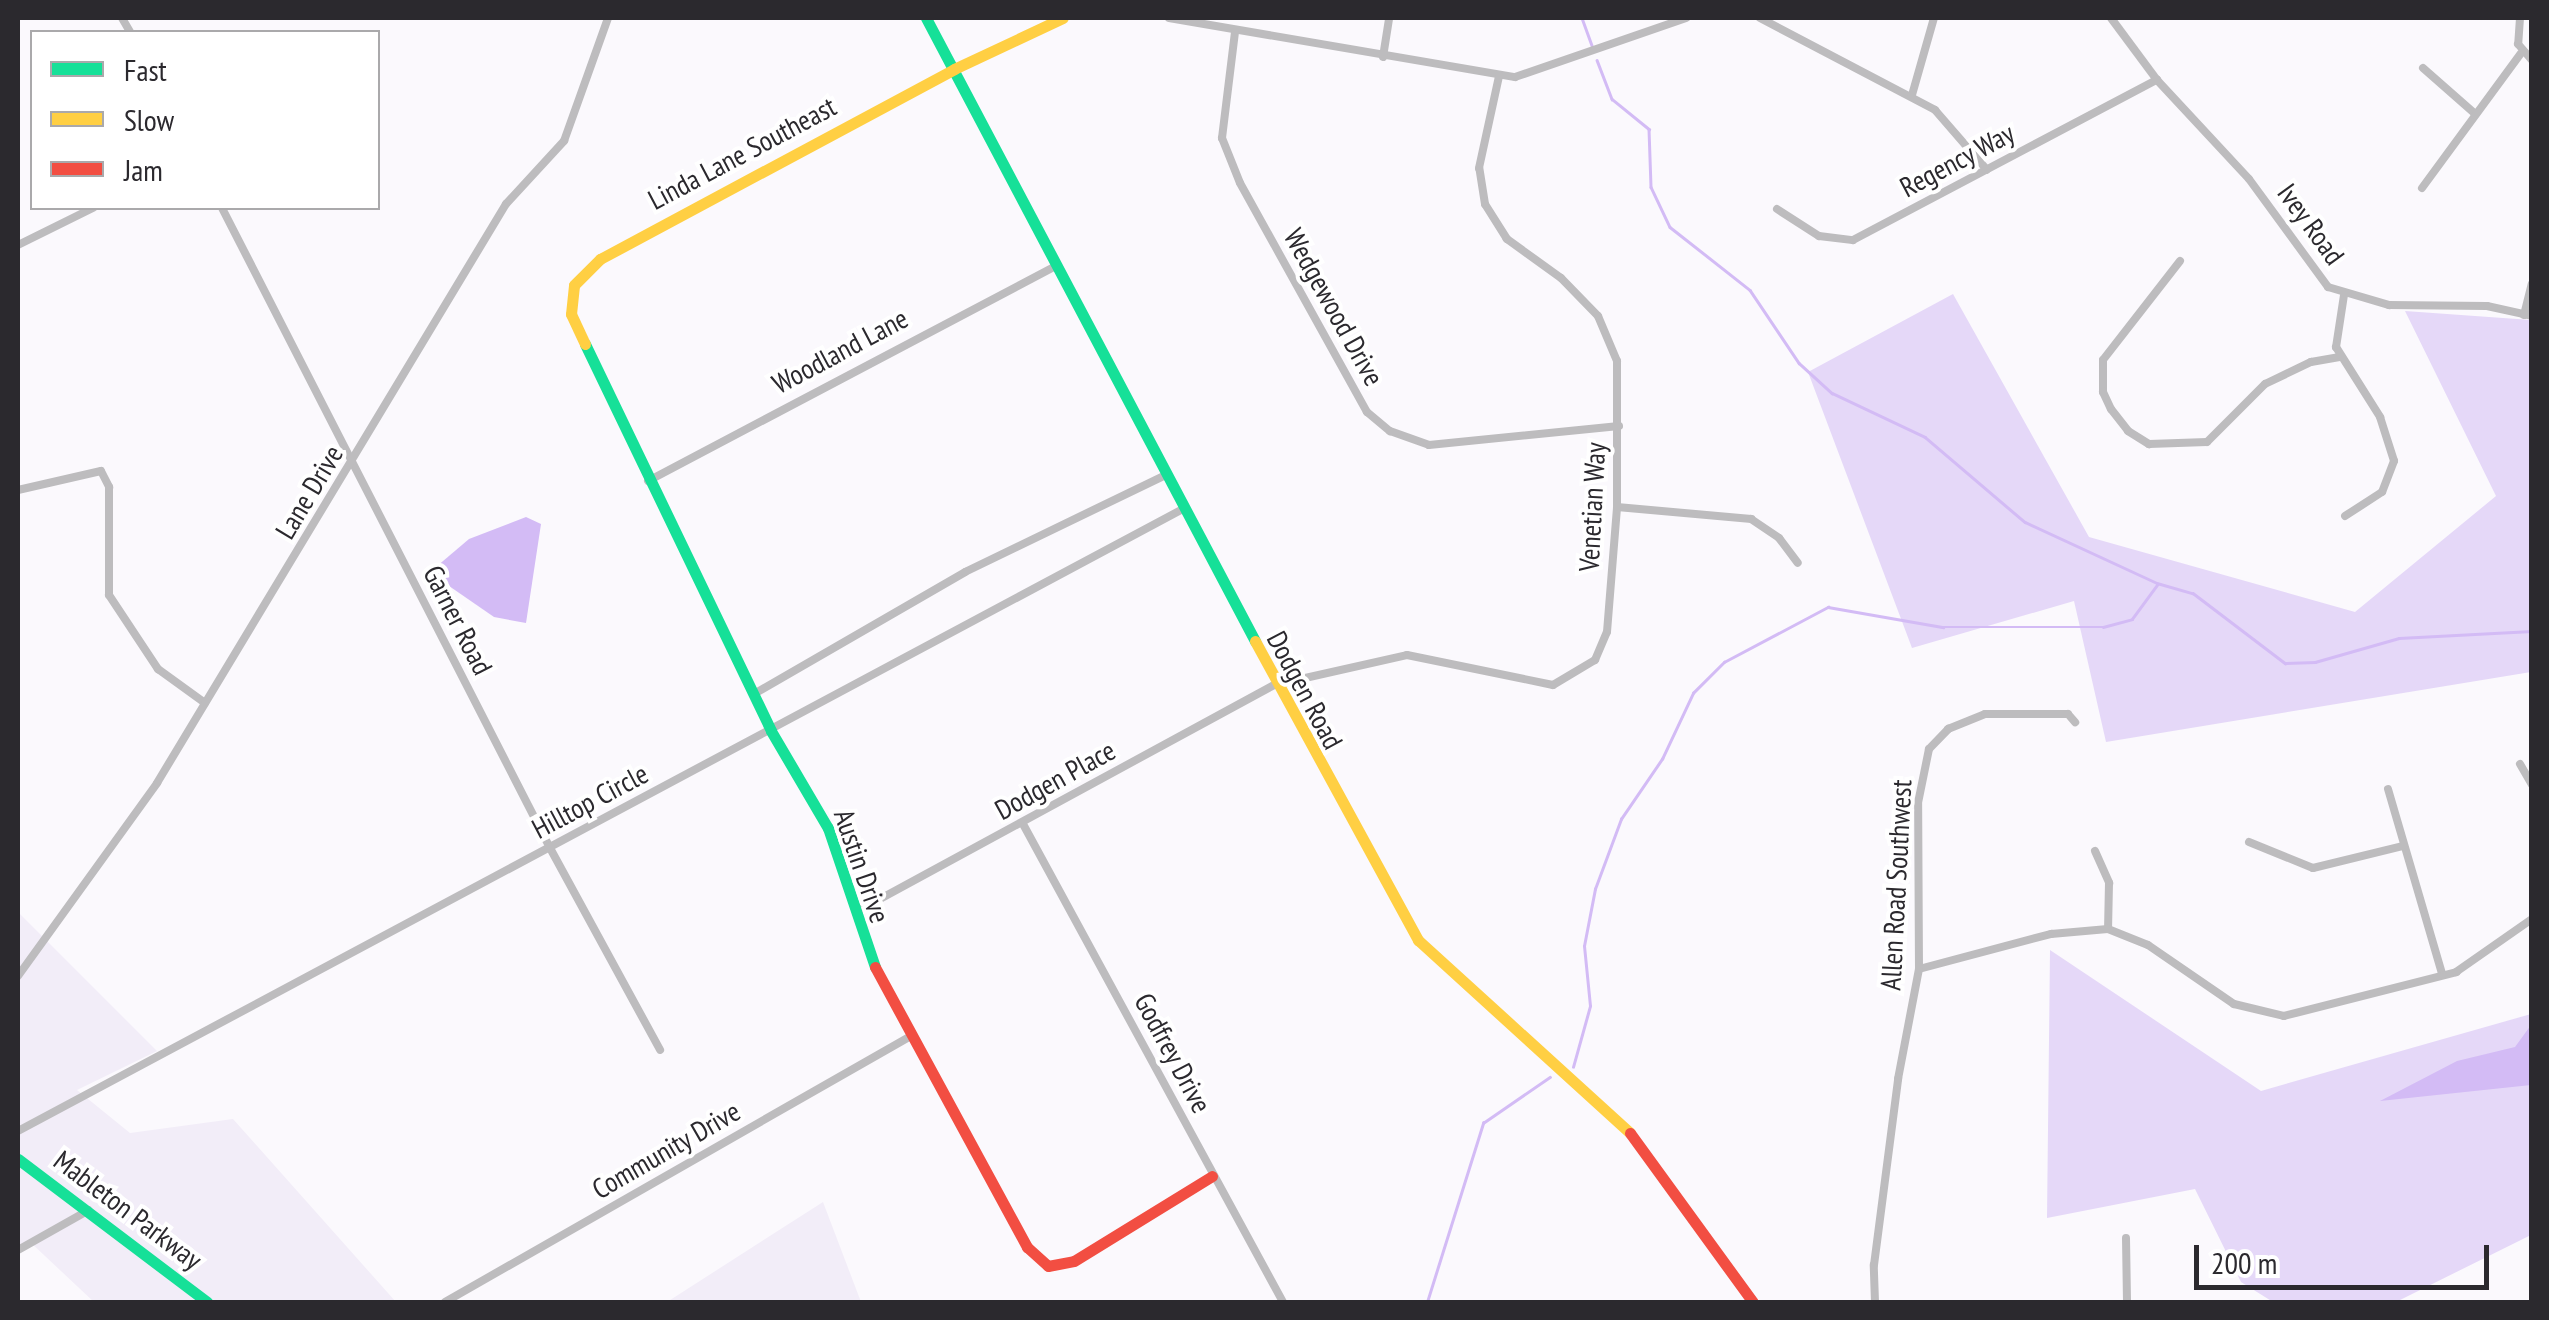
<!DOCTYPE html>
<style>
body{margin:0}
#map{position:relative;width:2549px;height:1320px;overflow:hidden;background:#fbf9fd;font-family:"PT Sans Narrow",sans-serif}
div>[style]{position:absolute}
.built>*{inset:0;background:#f2edf8}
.green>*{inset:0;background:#e5d8f8}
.water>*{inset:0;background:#d3bbf5}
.stream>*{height:2.5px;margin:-1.25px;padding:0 1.25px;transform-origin:1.25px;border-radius:1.25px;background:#d3bbf5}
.street>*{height:8px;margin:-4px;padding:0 4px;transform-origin:4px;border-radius:4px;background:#bdbcbe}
.fast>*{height:11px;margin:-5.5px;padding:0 5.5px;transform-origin:5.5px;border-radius:5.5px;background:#16e098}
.slow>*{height:11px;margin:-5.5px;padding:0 5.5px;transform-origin:5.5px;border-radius:5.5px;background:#ffcf43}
.jam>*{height:11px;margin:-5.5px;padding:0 5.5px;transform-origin:5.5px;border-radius:5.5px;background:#f24e42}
span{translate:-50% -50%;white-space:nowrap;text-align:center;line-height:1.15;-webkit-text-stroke:8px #fff;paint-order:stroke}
.street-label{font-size:28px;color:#2b292e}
.frame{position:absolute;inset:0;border:20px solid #2b292e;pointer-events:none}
.legend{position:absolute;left:30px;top:30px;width:350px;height:180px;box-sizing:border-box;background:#fff;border:2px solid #aaa9ab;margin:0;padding:12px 18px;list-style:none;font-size:30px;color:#2b292e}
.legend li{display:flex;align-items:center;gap:20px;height:50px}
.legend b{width:50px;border:2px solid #aaa9ab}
.scale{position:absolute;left:2194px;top:1245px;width:295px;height:45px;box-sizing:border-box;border:5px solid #2b292e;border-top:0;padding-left:12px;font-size:30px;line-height:35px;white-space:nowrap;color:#2b292e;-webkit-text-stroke:8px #fff;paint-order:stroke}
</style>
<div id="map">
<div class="built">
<i style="clip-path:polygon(18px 912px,157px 1051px,77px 1090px,130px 1133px,233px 1119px,396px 1302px,94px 1302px,29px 1241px,18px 1247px)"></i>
<i style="clip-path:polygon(823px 1202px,861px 1302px,667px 1302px)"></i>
</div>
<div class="green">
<i style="clip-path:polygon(1953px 294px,2089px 537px,2355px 612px,2496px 496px,2405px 311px,2531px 320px,2531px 672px,2106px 742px,2074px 601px,1912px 648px,1808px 372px)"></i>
<i style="clip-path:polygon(2050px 950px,2261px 1091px,2531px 1014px,2531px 1235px,2396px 1302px,2273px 1302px,2241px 1282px,2195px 1189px,2047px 1218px)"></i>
</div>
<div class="water">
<i style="clip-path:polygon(526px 517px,541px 524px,526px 623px,494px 617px,436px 577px,436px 567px,469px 539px)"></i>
<i style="clip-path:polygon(2531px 1025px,2531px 1085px,2380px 1101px,2457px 1061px,2515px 1047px)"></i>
</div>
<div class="stream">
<i style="left:1582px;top:18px;width:29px;rotate:70deg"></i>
<i style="left:1597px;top:60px;width:42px;rotate:69deg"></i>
<i style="left:1612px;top:99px;width:48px;rotate:39deg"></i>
<i style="left:1649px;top:129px;width:58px;rotate:88deg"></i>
<i style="left:1651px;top:187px;width:44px;rotate:64.6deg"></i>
<i style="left:1670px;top:227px;width:102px;rotate:38.2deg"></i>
<i style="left:1750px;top:290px;width:88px;rotate:56.1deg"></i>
<i style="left:1799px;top:363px;width:45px;rotate:42.3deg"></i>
<i style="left:1832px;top:393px;width:103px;rotate:25.3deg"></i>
<i style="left:1925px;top:437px;width:131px;rotate:40.4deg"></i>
<i style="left:2025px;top:522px;width:145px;rotate:24.8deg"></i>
<i style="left:2157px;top:583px;width:37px;rotate:16deg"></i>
<i style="left:2193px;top:593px;width:116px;rotate:37.3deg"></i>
<i style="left:2285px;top:663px;width:30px;rotate:-2deg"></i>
<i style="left:2315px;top:662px;width:87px;rotate:-15.9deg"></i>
<i style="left:2399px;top:638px;width:133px;rotate:-3deg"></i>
<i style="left:1573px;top:1067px;width:63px;rotate:-74.4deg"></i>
<i style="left:1590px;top:1006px;width:60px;rotate:-95.7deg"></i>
<i style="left:1584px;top:946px;width:58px;rotate:-79.1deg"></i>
<i style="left:1595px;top:889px;width:75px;rotate:-69.6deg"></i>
<i style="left:1621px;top:819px;width:73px;rotate:-55.7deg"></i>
<i style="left:1662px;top:759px;width:73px;rotate:-64.8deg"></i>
<i style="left:1693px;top:693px;width:44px;rotate:-45deg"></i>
<i style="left:1724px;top:662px;width:118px;rotate:-27.9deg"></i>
<i style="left:1828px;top:607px;width:117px;rotate:9.9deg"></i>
<i style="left:1943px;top:627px;width:160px"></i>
<i style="left:2103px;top:627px;width:30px;rotate:-15deg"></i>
<i style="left:2132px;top:619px;width:42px;rotate:-53.7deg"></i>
<i style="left:1427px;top:1302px;width:188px;rotate:-72.6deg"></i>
<i style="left:1483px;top:1123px;width:81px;rotate:-34.5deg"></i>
</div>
<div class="street">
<i style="left:122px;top:18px;width:16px;rotate:60deg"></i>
<i style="left:1169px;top:18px;width:351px;rotate:9.7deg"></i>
<i style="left:1515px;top:77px;width:181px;rotate:-19deg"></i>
<i style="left:1760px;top:18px;width:198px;rotate:27.7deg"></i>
<i style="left:1935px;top:110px;width:79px;rotate:49.1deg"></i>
<i style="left:2111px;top:18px;width:77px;rotate:53.4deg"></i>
<i style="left:2157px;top:80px;width:135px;rotate:47.1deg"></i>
<i style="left:2249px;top:179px;width:134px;rotate:53.8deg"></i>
<i style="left:2328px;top:287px;width:64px;rotate:16.4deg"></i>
<i style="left:2389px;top:305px;width:98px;rotate:0.6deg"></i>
<i style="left:2487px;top:306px;width:46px;rotate:12.5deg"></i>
<i style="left:2520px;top:18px;width:26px;rotate:94deg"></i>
<i style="left:2518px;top:44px;width:21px;rotate:49deg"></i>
<i style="left:1235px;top:32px;width:107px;rotate:97deg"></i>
<i style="left:1222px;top:138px;width:48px;rotate:68.2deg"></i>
<i style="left:1240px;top:183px;width:262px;rotate:61deg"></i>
<i style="left:1367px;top:412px;width:30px;rotate:40deg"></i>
<i style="left:1390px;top:431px;width:41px;rotate:19.7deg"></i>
<i style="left:1429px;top:445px;width:191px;rotate:-5.7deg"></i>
<i style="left:1383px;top:57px;width:39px;rotate:-81deg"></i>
<i style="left:2423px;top:68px;width:67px;rotate:41.3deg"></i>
<i style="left:1912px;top:95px;width:80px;rotate:-74.1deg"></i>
<i style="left:2422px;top:188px;width:167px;rotate:-53.7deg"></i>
<i style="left:222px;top:208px;width:719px;rotate:62.86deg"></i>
<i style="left:550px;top:848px;width:230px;rotate:61.4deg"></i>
<i style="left:1777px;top:209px;width:50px;rotate:32.7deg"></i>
<i style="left:1819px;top:236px;width:34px;rotate:7deg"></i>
<i style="left:1853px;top:240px;width:344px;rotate:-27.8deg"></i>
<i style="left:18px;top:245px;width:84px;rotate:-26.3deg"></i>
<i style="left:2180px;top:261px;width:125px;rotate:127.9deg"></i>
<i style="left:2103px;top:360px;width:32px;rotate:90deg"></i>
<i style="left:2103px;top:392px;width:19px;rotate:65deg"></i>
<i style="left:2111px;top:409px;width:28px;rotate:52deg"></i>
<i style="left:2128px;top:431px;width:25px;rotate:32deg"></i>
<i style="left:2149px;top:444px;width:58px;rotate:-2deg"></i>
<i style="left:2207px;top:442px;width:82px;rotate:-45deg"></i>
<i style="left:2265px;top:384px;width:51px;rotate:-25.6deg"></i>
<i style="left:2311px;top:362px;width:29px;rotate:-10deg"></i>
<i style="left:2344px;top:295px;width:53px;rotate:98.7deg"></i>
<i style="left:2336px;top:347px;width:83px;rotate:57.8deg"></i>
<i style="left:2380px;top:417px;width:46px;rotate:72.3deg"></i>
<i style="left:2394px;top:461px;width:33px;rotate:111deg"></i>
<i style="left:2382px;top:492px;width:44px;rotate:147deg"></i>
<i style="left:2524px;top:315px;width:32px;rotate:-76deg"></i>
<i style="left:648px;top:481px;width:461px;rotate:-27.8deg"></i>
<i style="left:18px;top:490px;width:85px;rotate:-12.9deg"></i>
<i style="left:101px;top:471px;width:18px;rotate:63deg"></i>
<i style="left:109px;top:487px;width:108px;rotate:90deg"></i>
<i style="left:109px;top:595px;width:89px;rotate:56.5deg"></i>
<i style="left:158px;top:669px;width:58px;rotate:35.9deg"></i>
<i style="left:1617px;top:507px;width:135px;rotate:5.1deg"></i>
<i style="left:1751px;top:519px;width:34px;rotate:34deg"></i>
<i style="left:1779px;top:538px;width:31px;rotate:53deg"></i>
<i style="left:754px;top:694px;width:244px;rotate:-30deg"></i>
<i style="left:965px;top:572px;width:221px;rotate:-25.8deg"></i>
<i style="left:2520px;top:764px;width:24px;rotate:60deg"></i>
<i style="left:2388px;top:789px;width:193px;rotate:73.7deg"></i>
<i style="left:1023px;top:824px;width:544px;rotate:61.46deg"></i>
<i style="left:2249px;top:842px;width:69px;rotate:22.1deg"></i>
<i style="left:2313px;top:868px;width:93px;rotate:-13.7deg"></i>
<i style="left:2095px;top:851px;width:35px;rotate:66deg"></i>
<i style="left:2109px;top:883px;width:46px;rotate:91.2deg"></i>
<i style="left:856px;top:912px;width:476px;rotate:-28.5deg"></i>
<i style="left:1274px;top:685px;width:136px;rotate:-12.7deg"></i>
<i style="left:1407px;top:655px;width:149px;rotate:11.6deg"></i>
<i style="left:1553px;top:685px;width:49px;rotate:-30.8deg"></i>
<i style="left:1595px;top:660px;width:30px;rotate:-67deg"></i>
<i style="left:1607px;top:632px;width:125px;rotate:-85.4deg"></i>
<i style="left:1617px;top:507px;width:146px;rotate:-90deg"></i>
<i style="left:1617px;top:361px;width:49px;rotate:-112.9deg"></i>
<i style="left:1598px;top:316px;width:53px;rotate:-134.2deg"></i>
<i style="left:1561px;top:278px;width:67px;rotate:-144.2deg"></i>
<i style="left:1507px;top:239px;width:41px;rotate:-122.2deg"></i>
<i style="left:1485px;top:204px;width:36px;rotate:-99deg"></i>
<i style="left:1479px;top:168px;width:94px;rotate:-77.7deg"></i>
<i style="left:1919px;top:969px;width:137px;rotate:-14.9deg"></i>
<i style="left:2051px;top:934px;width:57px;rotate:-5deg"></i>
<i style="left:2108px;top:929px;width:43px;rotate:21.8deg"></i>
<i style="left:2148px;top:945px;width:104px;rotate:34.5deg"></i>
<i style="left:2234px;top:1004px;width:51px;rotate:13.5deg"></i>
<i style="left:2284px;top:1016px;width:178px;rotate:-14.3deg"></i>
<i style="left:2456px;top:972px;width:93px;rotate:-34.9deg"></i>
<i style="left:18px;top:976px;width:238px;rotate:-54.2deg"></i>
<i style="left:157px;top:783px;width:676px;rotate:-58.92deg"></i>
<i style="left:506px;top:204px;width:86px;rotate:-47.4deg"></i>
<i style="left:564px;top:141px;width:131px;rotate:-70.3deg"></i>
<i style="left:18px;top:1131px;width:1321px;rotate:-28.1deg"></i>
<i style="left:2126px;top:1238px;width:64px;rotate:89.1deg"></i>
<i style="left:18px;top:1250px;width:81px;rotate:-29.4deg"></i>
<i style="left:445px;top:1302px;width:534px;rotate:-29.73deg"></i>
<i style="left:1875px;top:1302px;width:37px;rotate:-92deg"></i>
<i style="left:1874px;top:1265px;width:188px;rotate:-82.6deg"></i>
<i style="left:1898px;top:1079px;width:112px;rotate:-79.2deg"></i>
<i style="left:1919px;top:969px;width:166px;rotate:-90.3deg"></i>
<i style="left:1918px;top:803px;width:55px;rotate:-78.5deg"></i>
<i style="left:1929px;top:749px;width:28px;rotate:-46deg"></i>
<i style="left:1948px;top:729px;width:40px;rotate:-22deg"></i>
<i style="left:1985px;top:714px;width:83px"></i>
<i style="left:2068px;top:714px;width:11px;rotate:49deg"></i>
</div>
<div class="fast">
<i style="left:926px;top:18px;width:705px;rotate:62.16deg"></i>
<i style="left:585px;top:344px;width:429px;rotate:64.3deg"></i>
<i style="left:771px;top:731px;width:113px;rotate:59.6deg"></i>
<i style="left:828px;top:828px;width:147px;rotate:71.3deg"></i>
<i style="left:18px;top:1159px;width:237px;rotate:37.1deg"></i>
</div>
<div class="slow">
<i style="left:585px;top:344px;width:33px;rotate:-115deg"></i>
<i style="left:571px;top:314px;width:29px;rotate:-84deg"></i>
<i style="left:574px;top:285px;width:37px;rotate:-45deg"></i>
<i style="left:600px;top:259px;width:402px;rotate:-28.2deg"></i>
<i style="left:954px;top:69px;width:120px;rotate:-25.1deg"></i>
<i style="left:1255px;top:641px;width:341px;rotate:61.4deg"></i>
<i style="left:1418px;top:940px;width:287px;rotate:42.3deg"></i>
</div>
<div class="jam">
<i style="left:875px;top:967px;width:319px;rotate:61.5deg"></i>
<i style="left:1027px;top:1247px;width:28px;rotate:42deg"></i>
<i style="left:1048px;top:1266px;width:26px;rotate:-11deg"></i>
<i style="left:1074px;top:1261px;width:162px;rotate:-31.6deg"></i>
<i style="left:1630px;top:1133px;width:209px;rotate:54deg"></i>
</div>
<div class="street-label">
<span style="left:742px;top:153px;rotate:-28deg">Linda Lane Southeast</span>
<span style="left:1957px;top:160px;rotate:-28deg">Regency Way</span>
<span style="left:2311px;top:224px;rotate:54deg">Ivey Road</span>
<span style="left:1334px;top:307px;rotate:61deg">Wedgewood Drive</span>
<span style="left:840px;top:351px;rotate:-28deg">Woodland Lane</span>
<span style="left:309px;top:492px;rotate:-59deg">Lane Drive</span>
<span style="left:1592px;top:507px;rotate:-87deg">Venetian Way</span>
<span style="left:458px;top:620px;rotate:63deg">Garner Road</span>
<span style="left:1305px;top:690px;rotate:62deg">Dodgen Road</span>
<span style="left:1055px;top:780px;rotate:-29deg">Dodgen Place</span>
<span style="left:590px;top:801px;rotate:-28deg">Hilltop Circle</span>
<span style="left:862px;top:866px;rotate:71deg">Austin Drive</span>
<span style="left:1896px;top:885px;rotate:-87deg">Allen Road Southwest</span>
<span style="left:1173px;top:1053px;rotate:62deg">Godfrey Drive</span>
<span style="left:666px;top:1150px;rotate:-30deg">Community Drive</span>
<span style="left:128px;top:1210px;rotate:37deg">Mableton Parkway</span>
</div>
<div class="frame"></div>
<ul class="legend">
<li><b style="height:12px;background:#16e098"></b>Fast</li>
<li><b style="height:12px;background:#ffcf43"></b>Slow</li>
<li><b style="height:12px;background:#f24e42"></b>Jam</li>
</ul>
<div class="scale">200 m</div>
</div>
